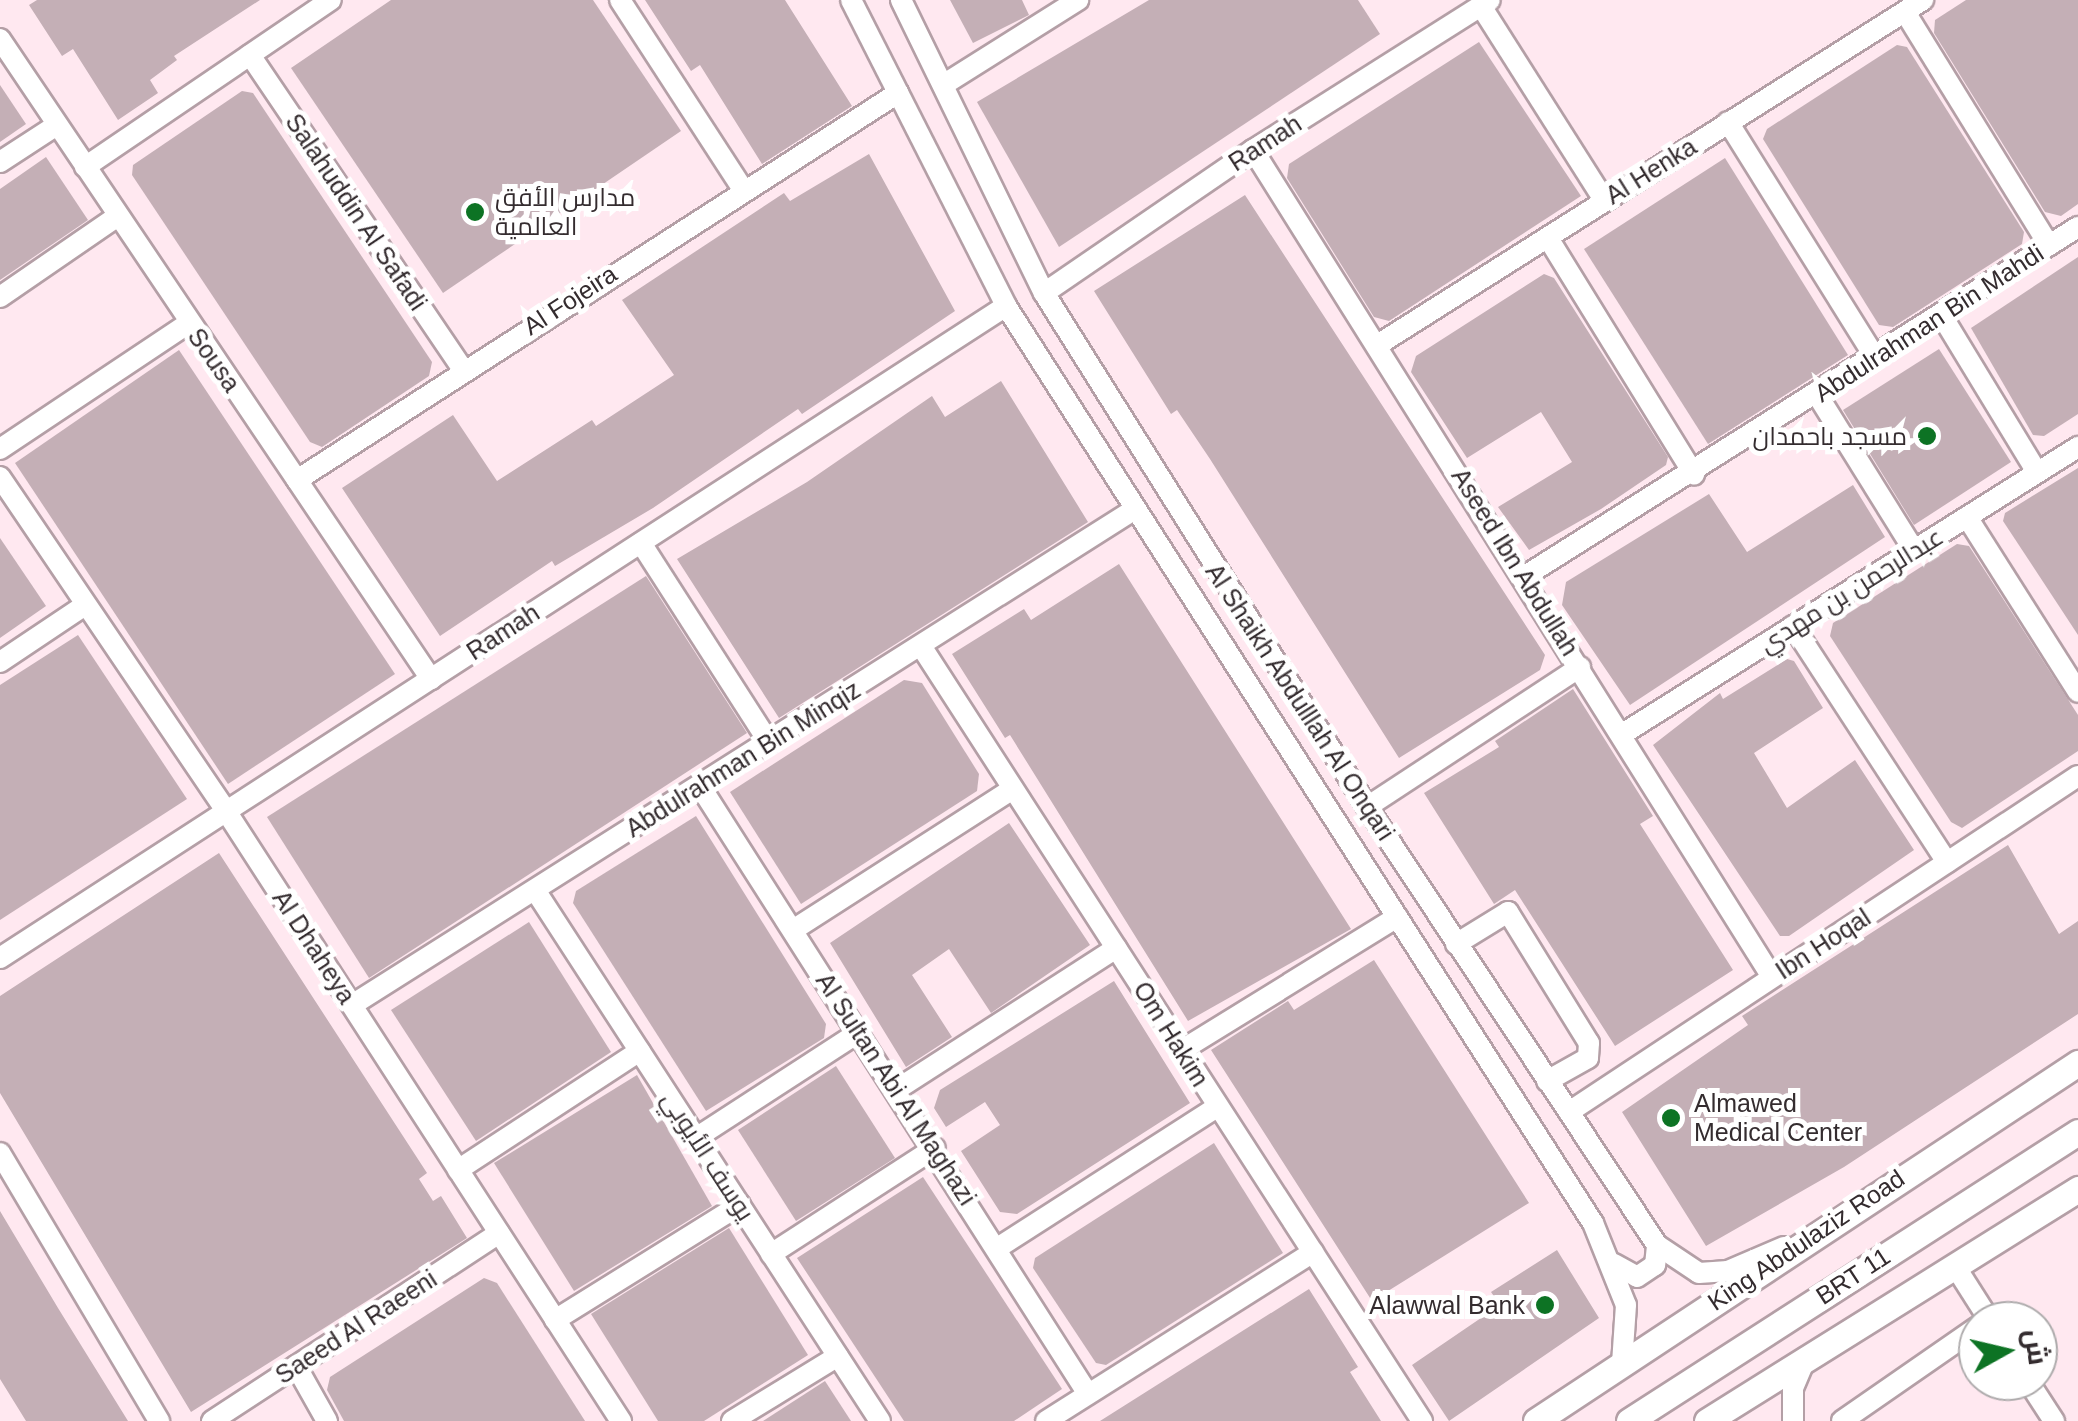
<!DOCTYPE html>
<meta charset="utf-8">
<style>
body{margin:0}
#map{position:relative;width:2078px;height:1421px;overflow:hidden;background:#ffe8f0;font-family:Arial,Cairo,sans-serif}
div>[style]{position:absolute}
.building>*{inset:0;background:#c4afb6}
.roads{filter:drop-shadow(2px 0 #b49fa6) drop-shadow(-2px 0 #b49fa6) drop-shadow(0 2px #b49fa6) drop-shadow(0 -2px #b49fa6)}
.minor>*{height:20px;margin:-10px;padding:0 10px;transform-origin:10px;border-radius:10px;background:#fff}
.major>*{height:25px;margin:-12.5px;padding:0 12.5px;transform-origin:12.5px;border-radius:12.5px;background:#fff}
.dots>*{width:28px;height:28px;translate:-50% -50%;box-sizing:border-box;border:5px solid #fff;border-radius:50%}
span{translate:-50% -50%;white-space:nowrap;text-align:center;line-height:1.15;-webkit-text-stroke:10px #fff;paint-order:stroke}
.street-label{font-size:25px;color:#342c2f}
.poi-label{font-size:25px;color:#342c2f}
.left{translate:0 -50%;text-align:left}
.right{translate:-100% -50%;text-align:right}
.north{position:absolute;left:1958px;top:1301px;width:100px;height:100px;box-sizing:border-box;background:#fff;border:2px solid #aeabac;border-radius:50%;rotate:82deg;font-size:28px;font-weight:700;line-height:40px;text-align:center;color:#342c2f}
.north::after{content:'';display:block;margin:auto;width:35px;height:45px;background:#0d7324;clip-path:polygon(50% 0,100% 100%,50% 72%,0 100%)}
</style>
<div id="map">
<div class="building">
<i style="clip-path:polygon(37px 0,260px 0,174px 56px,177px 60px,150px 80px,158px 93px,118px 120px,73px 49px,62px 56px,29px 5px)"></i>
<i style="clip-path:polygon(391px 0,593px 0,681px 131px,443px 293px,291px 68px)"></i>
<i style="clip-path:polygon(645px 0,785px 0,852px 106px,762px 164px,700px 65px,691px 71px)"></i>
<i style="clip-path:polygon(950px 0,1022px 0,1029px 15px,973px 43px)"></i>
<i style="clip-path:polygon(1149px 0,1358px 0,1380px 34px,1059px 247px,977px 102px)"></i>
<i style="clip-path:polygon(1966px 0,2078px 0,2078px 204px,2061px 216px,2045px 212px,1934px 33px,1935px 20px)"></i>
<i style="clip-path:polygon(1479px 42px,1581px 196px,1389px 321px,1374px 317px,1287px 178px,1289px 164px)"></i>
<i style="clip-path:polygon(1897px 45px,1907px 47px,2024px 232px,2022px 244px,1893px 327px,1879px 325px,1763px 139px,1767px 129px)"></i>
<i style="clip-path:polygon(0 85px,26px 124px,0 142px)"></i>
<i style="clip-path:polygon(242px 91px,253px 93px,432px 362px,429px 376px,322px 447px,310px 442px,132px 175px,133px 165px)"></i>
<i style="clip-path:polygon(869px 154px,955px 311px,802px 414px,798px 409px,653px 508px,555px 566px,552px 561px,440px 636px,342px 488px,453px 415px,497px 481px,592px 420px,596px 426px,674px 375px,622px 300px,784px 193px,790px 201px)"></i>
<i style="clip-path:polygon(46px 157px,88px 220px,0 280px,0 189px)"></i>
<i style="clip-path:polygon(1725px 158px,1848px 355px,1708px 444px,1584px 249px)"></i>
<i style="clip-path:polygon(1245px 195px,1545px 655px,1540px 670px,1399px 758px,1210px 459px,1177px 410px,1171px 414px,1094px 291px)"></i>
<i style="clip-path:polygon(2078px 257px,2078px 414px,2044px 436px,2033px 435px,1971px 328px)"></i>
<i style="clip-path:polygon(1544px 274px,1554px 278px,1668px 457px,1666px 465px,1601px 509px,1529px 550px,1498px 507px,1572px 462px,1541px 412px,1467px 458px,1411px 372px,1416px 356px)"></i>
<i style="clip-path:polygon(1939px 349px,2011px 462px,1914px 525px,1843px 410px)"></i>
<i style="clip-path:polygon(179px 350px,395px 674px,228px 784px,15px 463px)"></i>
<i style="clip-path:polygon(1001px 381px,1088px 522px,779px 718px,677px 559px,807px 482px,932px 396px,945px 417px)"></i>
<i style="clip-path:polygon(2078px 468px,2078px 635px,2003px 521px,2005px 513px)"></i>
<i style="clip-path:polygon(1853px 485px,1885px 537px,1630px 705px,1562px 605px,1566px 582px,1709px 494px,1747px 552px)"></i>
<i style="clip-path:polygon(0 538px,46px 606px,0 638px)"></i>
<i style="clip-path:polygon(1957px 544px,1969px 546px,2078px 715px,2078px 751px,1962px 828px,1951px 822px,1830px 636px,1833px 623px)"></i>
<i style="clip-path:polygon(1119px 564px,1351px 929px,1188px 1021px,1010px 735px,1005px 738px,952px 654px,1024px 609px,1031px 620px)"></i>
<i style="clip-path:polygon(646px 576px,747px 733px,369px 978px,267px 817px)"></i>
<i style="clip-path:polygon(78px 635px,187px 799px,0 920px,0 685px)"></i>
<i style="clip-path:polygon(1787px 659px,1794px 661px,1823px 708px,1754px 753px,1787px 808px,1855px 760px,1914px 850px,1789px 936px,1780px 936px,1653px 745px,1720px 693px,1723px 699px)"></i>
<i style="clip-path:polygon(904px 680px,922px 683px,979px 774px,977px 791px,801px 904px,730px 792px)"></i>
<i style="clip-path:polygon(1573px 689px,1653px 816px,1640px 824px,1733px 970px,1615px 1046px,1515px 890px,1494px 904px,1424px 793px,1499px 747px,1495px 741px)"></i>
<i style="clip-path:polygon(696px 816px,826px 1024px,824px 1038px,706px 1111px,573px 903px,576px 891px)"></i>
<i style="clip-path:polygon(1009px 823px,1090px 945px,991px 1013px,949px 949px,912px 975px,952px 1037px,906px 1067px,830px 943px)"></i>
<i style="clip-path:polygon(2008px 845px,2059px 934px,2078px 921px,2078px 1014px,1844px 1167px,1706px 1246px,1622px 1112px,1748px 1025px,1742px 1016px)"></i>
<i style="clip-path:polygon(219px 853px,427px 1173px,419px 1179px,433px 1201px,441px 1196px,467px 1238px,191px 1412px,0 1093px,0 996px)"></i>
<i style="clip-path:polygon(529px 922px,611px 1052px,476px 1141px,391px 1010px)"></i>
<i style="clip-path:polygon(1374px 960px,1529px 1203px,1372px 1301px,1211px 1050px,1288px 1001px,1294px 1010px)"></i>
<i style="clip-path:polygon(1114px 981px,1190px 1103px,1017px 1214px,1000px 1212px,961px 1151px,1000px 1125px,985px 1102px,946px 1127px,934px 1108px,940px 1090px)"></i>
<i style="clip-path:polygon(836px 1066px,895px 1158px,796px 1221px,738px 1130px)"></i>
<i style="clip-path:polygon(637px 1075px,712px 1206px,574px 1291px,494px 1163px)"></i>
<i style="clip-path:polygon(1214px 1143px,1283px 1253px,1106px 1365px,1096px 1363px,1033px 1268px,1035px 1258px)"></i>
<i style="clip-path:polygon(923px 1177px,1062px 1389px,1014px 1421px,904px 1421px,797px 1258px)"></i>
<i style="clip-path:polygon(0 1211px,58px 1308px,128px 1421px,26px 1421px,0 1379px)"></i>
<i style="clip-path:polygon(729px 1228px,808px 1355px,704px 1421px,658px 1421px,591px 1314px)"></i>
<i style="clip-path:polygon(1557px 1250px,1599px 1318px,1449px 1421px,1412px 1365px,1500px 1305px,1491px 1292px)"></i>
<i style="clip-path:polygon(484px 1278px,497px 1283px,585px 1421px,344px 1421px,327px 1390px,330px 1377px)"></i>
<i style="clip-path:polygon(1309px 1289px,1358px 1367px,1350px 1372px,1381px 1421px,1100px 1421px)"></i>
<i style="clip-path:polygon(825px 1381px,851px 1421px,763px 1421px)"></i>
</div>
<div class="roads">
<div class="minor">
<i style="left:620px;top:0;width:224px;rotate:57deg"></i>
<i style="left:851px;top:0;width:343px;rotate:63.1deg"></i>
<i style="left:1006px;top:306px;width:1089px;rotate:57.38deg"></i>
<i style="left:1593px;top:1223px;width:88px;rotate:68.1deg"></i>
<i style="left:1626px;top:1305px;width:59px;rotate:93.9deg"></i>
<i style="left:901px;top:0;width:326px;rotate:64deg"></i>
<i style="left:1044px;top:293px;width:607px;rotate:57.85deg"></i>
<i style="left:1367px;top:807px;width:525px;rotate:56.49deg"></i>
<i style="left:1657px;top:1245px;width:50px;rotate:33.7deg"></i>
<i style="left:1699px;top:1273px;width:29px;rotate:-4deg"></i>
<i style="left:1728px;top:1271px;width:61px;rotate:-23.2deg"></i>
<i style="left:1481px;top:6px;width:230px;rotate:57.6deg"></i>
<i style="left:1905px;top:12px;width:274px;rotate:58.3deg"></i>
<i style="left:0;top:39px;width:772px;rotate:56.04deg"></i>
<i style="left:250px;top:55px;width:380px;rotate:55.9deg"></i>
<i style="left:943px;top:85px;width:160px;rotate:-32.2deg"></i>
<i style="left:1728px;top:122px;width:277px;rotate:58deg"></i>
<i style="left:1253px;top:150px;width:976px;rotate:57.89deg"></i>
<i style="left:0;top:162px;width:68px;rotate:-33deg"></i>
<i style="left:85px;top:167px;width:297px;rotate:-34.2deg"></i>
<i style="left:1548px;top:238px;width:278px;rotate:58.3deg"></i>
<i style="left:1044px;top:293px;width:253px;rotate:-34.4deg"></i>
<i style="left:1253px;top:150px;width:280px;rotate:-32.3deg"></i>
<i style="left:0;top:297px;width:143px;rotate:-34.5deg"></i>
<i style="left:1942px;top:316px;width:183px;rotate:58.7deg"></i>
<i style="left:1379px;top:344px;width:644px;rotate:-32.31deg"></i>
<i style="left:1818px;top:396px;width:181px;rotate:58.1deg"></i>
<i style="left:0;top:449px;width:227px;rotate:-33.7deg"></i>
<i style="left:0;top:477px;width:403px;rotate:55.9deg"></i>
<i style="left:226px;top:811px;width:727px;rotate:57.08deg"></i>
<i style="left:297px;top:480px;width:715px;rotate:-32.78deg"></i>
<i style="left:1967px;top:517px;width:207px;rotate:57.6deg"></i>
<i style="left:641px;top:543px;width:237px;rotate:57.3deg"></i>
<i style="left:1525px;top:576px;width:654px;rotate:-32.26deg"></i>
<i style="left:1793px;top:626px;width:282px;rotate:56.9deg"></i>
<i style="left:921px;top:646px;width:923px;rotate:57.12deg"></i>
<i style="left:0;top:662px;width:102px;rotate:-33.8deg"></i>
<i style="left:1624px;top:733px;width:537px;rotate:-32.21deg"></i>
<i style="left:700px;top:786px;width:721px;rotate:57.46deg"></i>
<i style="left:1367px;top:807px;width:255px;rotate:-33.3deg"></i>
<i style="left:535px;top:890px;width:633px;rotate:56.99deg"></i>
<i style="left:793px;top:930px;width:261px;rotate:-32.7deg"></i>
<i style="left:1456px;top:944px;width:61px;rotate:-31.6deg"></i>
<i style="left:1508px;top:912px;width:154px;rotate:58.3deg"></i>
<i style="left:1589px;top:1043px;width:15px;rotate:94deg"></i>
<i style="left:1588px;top:1058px;width:47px;rotate:150.7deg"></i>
<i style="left:0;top:958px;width:1199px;rotate:-32.95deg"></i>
<i style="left:352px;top:1005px;width:923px;rotate:-32.35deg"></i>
<i style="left:1182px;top:1050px;width:253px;rotate:-31.7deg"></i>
<i style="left:896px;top:1090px;width:262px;rotate:-32.8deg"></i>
<i style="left:1569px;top:1112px;width:610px;rotate:-33.43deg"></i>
<i style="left:696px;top:1138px;width:194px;rotate:-33deg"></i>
<i style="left:0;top:1153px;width:312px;rotate:59.3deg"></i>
<i style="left:458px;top:1170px;width:217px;rotate:-33.2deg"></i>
<i style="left:999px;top:1247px;width:259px;rotate:-32.7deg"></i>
<i style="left:771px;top:1254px;width:195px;rotate:-32.9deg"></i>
<i style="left:1614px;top:1264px;width:26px;rotate:29deg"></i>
<i style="left:1637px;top:1277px;width:22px;rotate:-34deg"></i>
<i style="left:1655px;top:1265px;width:20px;rotate:-84deg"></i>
<i style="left:1955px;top:1266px;width:65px;rotate:57.5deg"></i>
<i style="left:555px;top:1320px;width:218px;rotate:-31.9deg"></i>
<i style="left:296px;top:1366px;width:63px;rotate:60.6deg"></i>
<i style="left:2028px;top:1381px;width:48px;rotate:57deg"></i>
<i style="left:212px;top:1421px;width:343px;rotate:-33.2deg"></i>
<i style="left:732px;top:1421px;width:124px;rotate:-31.5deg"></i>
<i style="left:1046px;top:1421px;width:316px;rotate:-32.3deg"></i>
<i style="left:1793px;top:1421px;width:33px;rotate:-90deg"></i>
<i style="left:1793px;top:1388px;width:33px;rotate:-67deg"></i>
<i style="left:1842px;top:1421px;width:165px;rotate:-34.7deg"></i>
</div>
<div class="major">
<i style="left:1536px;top:1421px;width:650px;rotate:-33.45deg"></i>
<i style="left:1629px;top:1421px;width:534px;rotate:-32.77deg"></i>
<i style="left:1707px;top:1421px;width:438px;rotate:-32deg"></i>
</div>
</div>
<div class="dots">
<i style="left:475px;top:212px;background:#0d7324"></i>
<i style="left:1927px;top:436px;background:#0d7324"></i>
<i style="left:1671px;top:1118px;background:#0d7324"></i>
<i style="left:1545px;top:1305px;background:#0d7324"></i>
</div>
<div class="street-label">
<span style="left:1265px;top:143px;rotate:-33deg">Ramah</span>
<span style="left:1651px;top:171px;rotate:-32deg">Al Henka</span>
<span style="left:356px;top:212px;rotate:56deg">Salahuddin Al Safadi</span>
<span style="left:570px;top:300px;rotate:-33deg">Al Fojeira</span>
<span style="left:1929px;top:323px;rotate:-33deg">Abdulrahman Bin Mahdi</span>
<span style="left:214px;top:360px;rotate:55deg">Sousa</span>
<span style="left:1515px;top:562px;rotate:58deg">Aseed Ibn Abdullah</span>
<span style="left:1851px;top:590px;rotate:-32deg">عبدالرحمن بن مهدي</span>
<span style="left:503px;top:632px;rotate:-33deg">Ramah</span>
<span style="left:1300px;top:702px;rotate:57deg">Al Shaikh Abdulllah Al Onqari</span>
<span style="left:743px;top:759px;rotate:-32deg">Abdulrahman Bin Minqiz</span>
<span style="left:1823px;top:944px;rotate:-33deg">Ibn Hoqal</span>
<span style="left:314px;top:947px;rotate:57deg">Al Dhaheya</span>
<span style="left:1171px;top:1034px;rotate:58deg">Om Hakim</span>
<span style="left:896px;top:1089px;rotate:57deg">Al Sultan Abi Al Maghazi</span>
<span style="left:708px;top:1156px;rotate:57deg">يوسف الأيوبي</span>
<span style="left:1806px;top:1240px;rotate:-34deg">King Abdulaziz Road</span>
<span style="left:1853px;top:1276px;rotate:-33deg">BRT 11</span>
<span style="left:356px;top:1327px;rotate:-33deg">Saeed Al Raeeni</span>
</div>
<div class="poi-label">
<span class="left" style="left:495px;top:212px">مدارس الأفق<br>العالمية</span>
<span class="right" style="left:1907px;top:436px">مسجد باحمدان</span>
<span class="left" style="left:1694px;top:1118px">Almawed<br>Medical Center</span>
<span class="right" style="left:1525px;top:1305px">Alawwal Bank</span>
</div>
<div class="north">ش</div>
</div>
